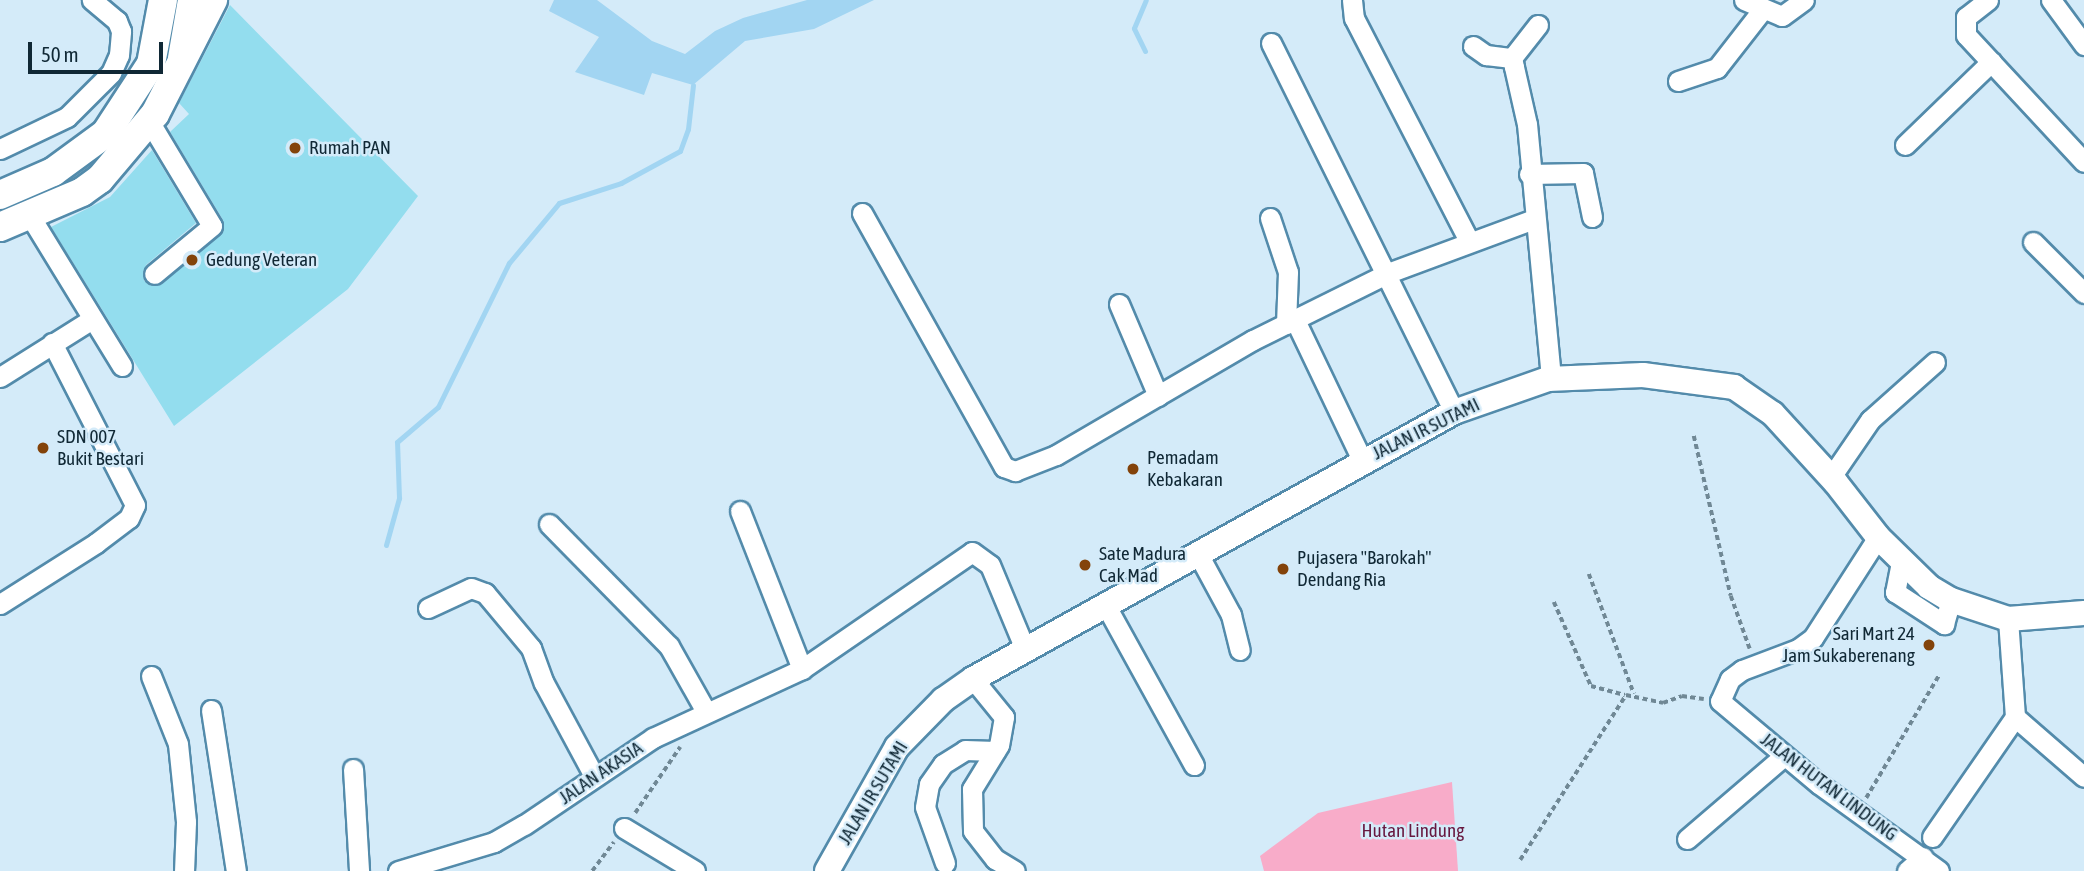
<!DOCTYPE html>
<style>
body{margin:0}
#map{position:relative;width:2084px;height:871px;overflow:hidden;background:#d4ebf9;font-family:"Asap Condensed",sans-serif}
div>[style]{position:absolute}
.green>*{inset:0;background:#f8acc9}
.water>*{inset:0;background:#a2d5f2}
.stream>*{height:5px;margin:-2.5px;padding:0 2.5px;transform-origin:2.5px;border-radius:2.5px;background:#a2d5f2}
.building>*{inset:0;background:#93ddee}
.path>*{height:3.5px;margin-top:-1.75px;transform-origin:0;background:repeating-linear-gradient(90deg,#708895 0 5px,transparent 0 8.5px)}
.roads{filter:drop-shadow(2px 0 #538bab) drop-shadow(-2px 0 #538bab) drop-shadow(0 2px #538bab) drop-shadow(0 -2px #538bab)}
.minor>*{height:19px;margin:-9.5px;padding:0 9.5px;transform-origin:9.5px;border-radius:9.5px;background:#fff}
.major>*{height:24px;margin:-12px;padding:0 12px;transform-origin:12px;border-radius:12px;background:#fff}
.highway>*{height:28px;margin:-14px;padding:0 14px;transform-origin:14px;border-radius:14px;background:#fff}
.dots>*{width:19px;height:19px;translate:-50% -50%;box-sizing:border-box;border:4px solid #d4ebf9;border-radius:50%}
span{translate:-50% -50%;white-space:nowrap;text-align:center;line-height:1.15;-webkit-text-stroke:5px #d4ebf9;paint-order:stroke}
.poi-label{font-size:19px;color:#102835}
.left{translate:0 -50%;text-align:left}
.right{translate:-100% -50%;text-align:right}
.street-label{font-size:19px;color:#102835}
.park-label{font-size:19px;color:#67173f}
.scale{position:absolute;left:28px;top:42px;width:135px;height:32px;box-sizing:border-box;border:4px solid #102835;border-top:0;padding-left:9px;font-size:21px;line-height:24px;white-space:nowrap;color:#102835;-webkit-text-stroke:5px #d4ebf9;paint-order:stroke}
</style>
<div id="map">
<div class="green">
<i style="clip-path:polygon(1452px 782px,1458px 871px,1264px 871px,1260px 856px,1318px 813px)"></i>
</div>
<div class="water">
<i style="clip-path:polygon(554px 0,597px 0,652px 41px,685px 54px,715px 31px,743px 18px,807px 0,874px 0,814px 29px,745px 41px,693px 85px,652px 73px,644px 95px,575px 72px,599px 37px,549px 11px)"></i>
</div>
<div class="stream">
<i style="left:1145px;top:51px;width:25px;rotate:-116deg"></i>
<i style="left:1134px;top:28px;width:30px;rotate:-67deg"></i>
<i style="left:386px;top:545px;width:49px;rotate:-74.5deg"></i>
<i style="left:399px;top:498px;width:56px;rotate:-92deg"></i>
<i style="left:397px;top:442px;width:54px;rotate:-40.5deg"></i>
<i style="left:438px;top:407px;width:161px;rotate:-63.8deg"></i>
<i style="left:509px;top:263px;width:78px;rotate:-50.2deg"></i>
<i style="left:559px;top:203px;width:65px;rotate:-17.9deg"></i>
<i style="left:621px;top:183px;width:67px;rotate:-28.5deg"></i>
<i style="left:680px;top:151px;width:23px;rotate:-70deg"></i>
<i style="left:688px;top:129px;width:44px;rotate:-83.5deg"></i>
</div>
<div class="building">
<i style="clip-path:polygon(230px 5px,418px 196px,348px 289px,174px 426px,51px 227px,110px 197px,152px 150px,196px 223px,146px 265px,144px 281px,161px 284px,220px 235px,223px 220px,170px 132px,189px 114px,179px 103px)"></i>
</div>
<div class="path">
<i style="left:1694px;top:436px;width:164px;rotate:77deg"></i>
<i style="left:1731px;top:596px;width:56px;rotate:70.3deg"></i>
<i style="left:1589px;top:574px;width:128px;rotate:69.4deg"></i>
<i style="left:1554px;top:602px;width:92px;rotate:66.2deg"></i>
<i style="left:1591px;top:686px;width:35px;rotate:15deg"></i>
<i style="left:1866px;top:798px;width:143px;rotate:-59.3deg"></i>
<i style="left:635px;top:813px;width:80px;rotate:-55.7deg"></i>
<i style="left:1520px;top:860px;width:196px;rotate:-57.3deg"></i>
<i style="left:1626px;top:695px;width:38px;rotate:12deg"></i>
<i style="left:1663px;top:703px;width:20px;rotate:-20deg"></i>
<i style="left:1682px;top:696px;width:22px;rotate:8deg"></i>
<i style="left:592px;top:871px;width:36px;rotate:-53deg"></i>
</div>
<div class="roads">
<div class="minor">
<i style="left:1352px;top:0;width:18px;rotate:84deg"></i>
<i style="left:1354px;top:18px;width:251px;rotate:62.7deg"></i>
<i style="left:1744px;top:0;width:41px;rotate:22.8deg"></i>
<i style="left:1782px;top:16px;width:27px;rotate:-36deg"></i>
<i style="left:1988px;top:0;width:28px;rotate:142deg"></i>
<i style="left:1966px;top:17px;width:18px;rotate:90deg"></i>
<i style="left:1966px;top:35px;width:173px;rotate:47.1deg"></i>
<i style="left:2051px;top:0;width:56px;rotate:53.7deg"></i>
<i style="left:1271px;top:43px;width:412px;rotate:63.6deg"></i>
<i style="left:1473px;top:46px;width:16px;rotate:35deg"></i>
<i style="left:1486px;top:55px;width:26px;rotate:7deg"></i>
<i style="left:1512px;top:58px;width:9px;rotate:77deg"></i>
<i style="left:1514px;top:67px;width:58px;rotate:77.2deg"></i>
<i style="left:1527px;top:124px;width:256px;rotate:84.6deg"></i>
<i style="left:1512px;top:58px;width:42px;rotate:-51.8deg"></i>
<i style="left:1678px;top:81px;width:41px;rotate:-18.4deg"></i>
<i style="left:1717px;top:68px;width:75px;rotate:-52.1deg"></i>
<i style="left:149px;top:121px;width:122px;rotate:59deg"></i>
<i style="left:212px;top:226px;width:75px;rotate:140.4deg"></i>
<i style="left:1905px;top:145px;width:120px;rotate:-44deg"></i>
<i style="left:0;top:149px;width:74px;rotate:-25.5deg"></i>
<i style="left:67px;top:117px;width:62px;rotate:-45deg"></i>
<i style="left:111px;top:73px;width:20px;rotate:-66deg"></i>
<i style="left:119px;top:55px;width:24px;rotate:-85deg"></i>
<i style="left:121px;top:31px;width:11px;rotate:-112deg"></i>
<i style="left:117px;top:21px;width:33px;rotate:-140deg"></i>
<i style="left:1529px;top:174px;width:54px;rotate:-1.1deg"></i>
<i style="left:1583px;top:173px;width:45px;rotate:78.4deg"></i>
<i style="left:862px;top:213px;width:291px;rotate:60.8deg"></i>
<i style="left:1004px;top:467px;width:12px;rotate:20deg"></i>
<i style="left:1015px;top:471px;width:44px;rotate:-21.3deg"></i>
<i style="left:1056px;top:455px;width:228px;rotate:-30.3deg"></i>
<i style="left:1253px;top:340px;width:151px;rotate:-26.4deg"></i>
<i style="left:1388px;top:273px;width:156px;rotate:-20.3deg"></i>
<i style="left:30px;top:216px;width:176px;rotate:58.5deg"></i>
<i style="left:1270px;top:218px;width:57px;rotate:71.6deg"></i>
<i style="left:1288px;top:272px;width:52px;rotate:92.2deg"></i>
<i style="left:2033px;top:242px;width:72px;rotate:45deg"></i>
<i style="left:1119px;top:304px;width:100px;rotate:67deg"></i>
<i style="left:1295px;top:320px;width:155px;rotate:64.4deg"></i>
<i style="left:0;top:377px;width:109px;rotate:-32.2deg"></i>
<i style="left:1831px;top:477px;width:69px;rotate:-55.6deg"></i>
<i style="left:1870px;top:420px;width:87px;rotate:-41.7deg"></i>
<i style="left:740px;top:511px;width:170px;rotate:68.6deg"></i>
<i style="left:549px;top:524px;width:171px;rotate:45.5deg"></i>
<i style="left:669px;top:646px;width:73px;rotate:60.6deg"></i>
<i style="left:1878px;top:537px;width:120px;rotate:122.8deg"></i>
<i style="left:1813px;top:638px;width:19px;rotate:144deg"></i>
<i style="left:1798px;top:649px;width:60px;rotate:159.4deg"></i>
<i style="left:1742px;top:670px;width:15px;rotate:143deg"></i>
<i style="left:1730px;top:679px;width:24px;rotate:114deg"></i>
<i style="left:1720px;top:701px;width:129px;rotate:40deg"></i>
<i style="left:1819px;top:784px;width:148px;rotate:35.9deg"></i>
<i style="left:1197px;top:552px;width:72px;rotate:61.6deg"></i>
<i style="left:1231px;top:615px;width:36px;rotate:76deg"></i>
<i style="left:1901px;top:562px;width:31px;rotate:101deg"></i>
<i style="left:1895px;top:592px;width:59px;rotate:33.1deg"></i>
<i style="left:1944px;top:624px;width:25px;rotate:-74deg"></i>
<i style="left:0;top:604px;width:114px;rotate:-32.4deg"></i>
<i style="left:96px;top:543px;width:41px;rotate:-37.1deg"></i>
<i style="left:129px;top:518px;width:14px;rotate:-65deg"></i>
<i style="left:135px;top:505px;width:182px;rotate:-117.1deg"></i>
<i style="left:1105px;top:604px;width:184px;rotate:61.1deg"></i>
<i style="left:428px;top:608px;width:47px;rotate:-24.9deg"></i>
<i style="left:471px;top:588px;width:15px;rotate:20deg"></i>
<i style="left:485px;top:593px;width:72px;rotate:50.1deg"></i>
<i style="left:531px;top:648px;width:37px;rotate:70deg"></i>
<i style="left:544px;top:683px;width:106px;rotate:61.7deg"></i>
<i style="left:2008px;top:619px;width:98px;rotate:85.9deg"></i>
<i style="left:2015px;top:717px;width:91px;rotate:41deg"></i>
<i style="left:151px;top:676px;width:73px;rotate:68.3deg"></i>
<i style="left:178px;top:744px;width:78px;rotate:84.1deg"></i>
<i style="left:186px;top:822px;width:49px;rotate:92.3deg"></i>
<i style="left:973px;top:679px;width:49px;rotate:50.8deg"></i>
<i style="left:1004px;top:717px;width:28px;rotate:100deg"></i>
<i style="left:999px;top:745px;width:52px;rotate:121.5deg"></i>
<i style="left:972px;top:789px;width:42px;rotate:88.6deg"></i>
<i style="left:973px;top:831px;width:36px;rotate:52deg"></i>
<i style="left:995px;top:859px;width:23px;rotate:31deg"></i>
<i style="left:211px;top:710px;width:163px;rotate:81.2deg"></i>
<i style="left:353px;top:769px;width:102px;rotate:86.6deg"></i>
<i style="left:624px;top:828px;width:83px;rotate:31.2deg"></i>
<i style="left:1932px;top:837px;width:146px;rotate:-55.3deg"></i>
<i style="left:1687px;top:839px;width:128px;rotate:-40.6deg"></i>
<i style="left:945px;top:863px;width:59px;rotate:-109.7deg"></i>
<i style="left:925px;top:807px;width:23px;rotate:-80deg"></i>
<i style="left:929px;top:784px;width:24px;rotate:-55deg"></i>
<i style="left:943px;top:764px;width:26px;rotate:-32deg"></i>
<i style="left:965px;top:750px;width:30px;rotate:2deg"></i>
<i style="left:398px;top:871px;width:100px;rotate:-16.8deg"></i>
<i style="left:494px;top:842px;width:34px;rotate:-30deg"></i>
<i style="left:524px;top:825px;width:156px;rotate:-34deg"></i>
<i style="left:653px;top:738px;width:164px;rotate:-24.8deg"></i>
<i style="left:802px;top:669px;width:206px;rotate:-34.5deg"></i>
<i style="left:972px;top:552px;width:22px;rotate:36deg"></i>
<i style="left:990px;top:565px;width:91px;rotate:67.4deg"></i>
<i style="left:1907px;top:871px;width:21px;rotate:-41deg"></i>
</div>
<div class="major">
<i style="left:180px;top:58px;width:59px;rotate:-80.2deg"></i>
<i style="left:827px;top:871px;width:142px;rotate:-60.6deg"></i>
<i style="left:897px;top:747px;width:66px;rotate:-45.6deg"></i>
<i style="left:943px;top:700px;width:37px;rotate:-35deg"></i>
<i style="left:973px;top:679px;width:550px;rotate:-29.03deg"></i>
<i style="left:1454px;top:412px;width:100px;rotate:-19.3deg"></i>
<i style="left:1548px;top:379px;width:95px;rotate:-2.4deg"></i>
<i style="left:1643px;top:375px;width:92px;rotate:7.5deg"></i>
<i style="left:1734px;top:387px;width:47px;rotate:34.7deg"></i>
<i style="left:1773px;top:414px;width:93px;rotate:47.6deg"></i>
<i style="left:1836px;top:483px;width:68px;rotate:52.1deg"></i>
<i style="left:1878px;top:537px;width:71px;rotate:44.4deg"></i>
<i style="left:1929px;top:587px;width:26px;rotate:31deg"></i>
<i style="left:1951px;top:600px;width:60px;rotate:18.4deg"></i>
<i style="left:2008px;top:619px;width:76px;rotate:-4.5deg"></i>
</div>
<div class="highway">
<i style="left:0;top:195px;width:58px;rotate:-23.5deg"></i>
<i style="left:53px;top:172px;width:66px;rotate:-36.3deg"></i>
<i style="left:106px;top:133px;width:82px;rotate:-56.9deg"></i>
<i style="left:151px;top:64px;width:65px;rotate:-79.4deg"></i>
<i style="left:0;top:227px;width:89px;rotate:-23.1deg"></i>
<i style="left:82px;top:192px;width:22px;rotate:-36deg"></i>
<i style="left:100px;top:179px;width:85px;rotate:-49.8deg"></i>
<i style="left:155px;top:114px;width:128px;rotate:-63deg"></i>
</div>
</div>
<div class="dots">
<i style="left:295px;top:148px;background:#83430a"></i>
<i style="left:192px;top:260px;background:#83430a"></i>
<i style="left:43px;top:448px;background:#83430a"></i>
<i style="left:1133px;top:469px;background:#83430a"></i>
<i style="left:1085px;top:565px;background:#83430a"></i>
<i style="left:1283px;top:569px;background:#83430a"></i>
<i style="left:1929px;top:645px;background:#83430a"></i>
</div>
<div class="poi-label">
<span class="left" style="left:309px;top:148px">Rumah PAN</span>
<span class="left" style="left:206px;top:260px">Gedung Veteran</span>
<span class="left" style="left:57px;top:448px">SDN 007<br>Bukit Bestari</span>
<span class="left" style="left:1147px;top:469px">Pemadam<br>Kebakaran</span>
<span class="left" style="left:1099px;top:565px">Sate Madura<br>Cak Mad</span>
<span class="left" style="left:1297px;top:569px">Pujasera "Barokah"<br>Dendang Ria</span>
<span class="right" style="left:1915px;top:645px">Sari Mart 24<br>Jam Sukaberenang</span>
</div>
<div class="street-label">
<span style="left:1426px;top:429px;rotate:-26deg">JALAN IR SUTAMI</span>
<span style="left:601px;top:773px;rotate:-34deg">JALAN AKASIA</span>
<span style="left:1829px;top:787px;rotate:37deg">JALAN HUTAN LINDUNG</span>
<span style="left:873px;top:793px;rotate:-59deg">JALAN IR SUTAMI</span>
</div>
<div class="park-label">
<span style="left:1413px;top:831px">Hutan Lindung</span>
</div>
<div class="scale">50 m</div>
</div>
